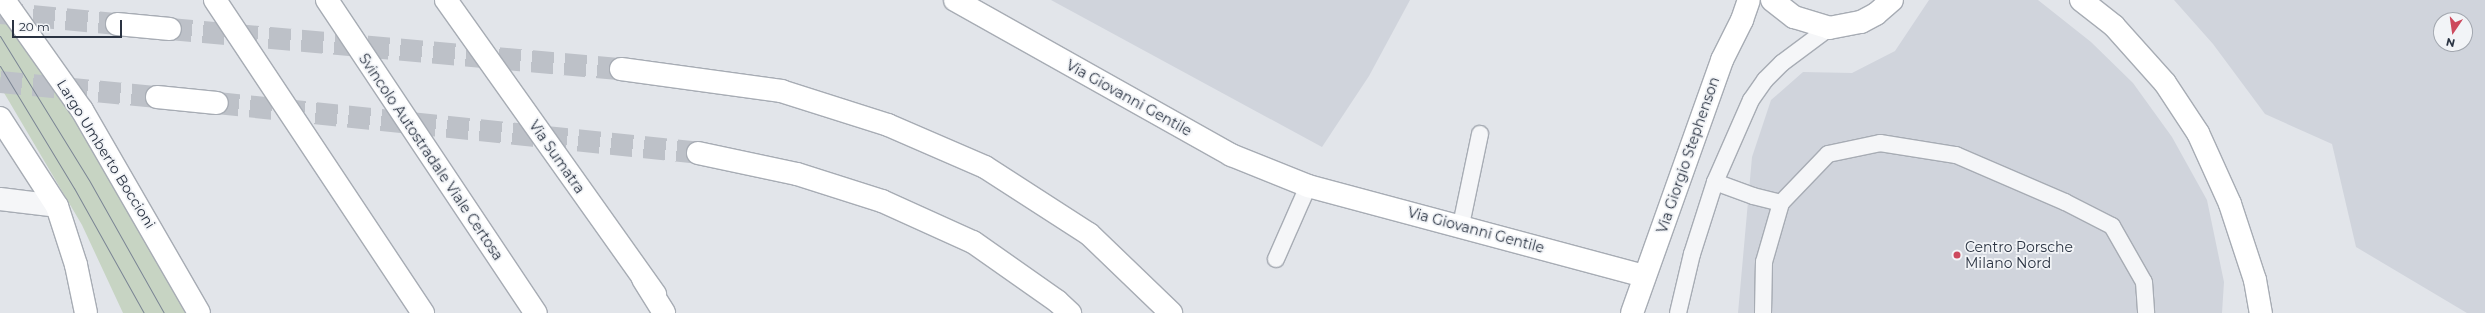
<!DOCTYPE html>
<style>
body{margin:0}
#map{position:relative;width:2485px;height:313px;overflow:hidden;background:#e2e5ea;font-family:Montserrat,sans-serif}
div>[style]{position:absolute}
.built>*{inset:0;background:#d0d4dc}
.green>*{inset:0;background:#c7d4c3}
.secondary-tunnel>*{height:22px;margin-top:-11px;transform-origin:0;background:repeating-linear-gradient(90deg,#bdc1c8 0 22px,transparent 0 33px)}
.roads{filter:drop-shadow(1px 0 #a7acb4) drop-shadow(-1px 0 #a7acb4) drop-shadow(0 1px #a7acb4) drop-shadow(0 -1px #a7acb4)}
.lane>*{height:16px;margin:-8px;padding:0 8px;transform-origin:8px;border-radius:8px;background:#f5f6f8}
.street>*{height:22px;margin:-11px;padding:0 11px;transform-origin:11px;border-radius:11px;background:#f5f6f8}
.secondary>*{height:22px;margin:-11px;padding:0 11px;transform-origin:11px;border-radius:11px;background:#fff}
.highway>*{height:22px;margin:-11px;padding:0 11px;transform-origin:11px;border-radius:11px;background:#fff}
.tram>*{height:1px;margin:-0.5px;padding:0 0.5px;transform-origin:0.5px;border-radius:0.5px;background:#7b8594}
.dots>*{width:11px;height:11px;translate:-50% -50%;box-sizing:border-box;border:2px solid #f2f4f7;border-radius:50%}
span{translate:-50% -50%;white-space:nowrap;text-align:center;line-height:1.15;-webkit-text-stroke:3.5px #f2f4f7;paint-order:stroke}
.street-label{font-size:14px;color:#2a3342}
.poi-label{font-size:14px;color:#2a3342}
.left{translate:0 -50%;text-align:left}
.north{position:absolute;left:2433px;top:12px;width:40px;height:40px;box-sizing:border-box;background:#f2f4f7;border:1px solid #a2a7af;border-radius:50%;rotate:193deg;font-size:11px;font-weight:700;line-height:16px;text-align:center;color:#2a3342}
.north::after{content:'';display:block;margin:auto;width:14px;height:18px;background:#cd495d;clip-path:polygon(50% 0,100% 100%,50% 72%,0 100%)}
.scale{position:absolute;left:12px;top:20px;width:110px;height:18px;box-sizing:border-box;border:2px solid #2a3342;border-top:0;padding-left:5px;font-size:12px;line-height:14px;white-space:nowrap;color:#2a3342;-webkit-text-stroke:3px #f2f4f7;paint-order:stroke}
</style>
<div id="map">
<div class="built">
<i style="clip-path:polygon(1051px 0,1410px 0,1369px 76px,1322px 147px)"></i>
<i style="clip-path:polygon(1929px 0,2038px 0,2091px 42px,2133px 83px,2172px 137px,2207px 200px,2224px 282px,2222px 313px,1738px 313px,1752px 157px,1771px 100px,1803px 72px,1852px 73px,1895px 51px)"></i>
<i style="clip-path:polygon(evenodd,2174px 0,2485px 0,2485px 313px,2467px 313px,2356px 247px,2332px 144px,2265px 114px,2213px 44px,2174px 0,2441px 20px,2465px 20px,2465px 44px,2441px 44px,2441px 20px)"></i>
</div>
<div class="green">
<i style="clip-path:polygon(0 7px,78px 109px,192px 313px,123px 313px,82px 225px,0 86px)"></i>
</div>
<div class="secondary-tunnel">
<i style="left:0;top:13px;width:118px;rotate:5.4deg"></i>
<i style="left:170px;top:29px;width:453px;rotate:5.1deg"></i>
<i style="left:0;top:82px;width:158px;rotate:5.5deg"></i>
<i style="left:217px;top:103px;width:484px;rotate:5.9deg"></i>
</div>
<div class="roads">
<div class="lane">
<i style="left:1715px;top:182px;width:40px;rotate:20.2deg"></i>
<i style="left:1753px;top:196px;width:29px;rotate:14deg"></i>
<i style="left:1461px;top:225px;width:93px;rotate:-78.2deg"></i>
<i style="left:1276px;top:259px;width:80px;rotate:-66.3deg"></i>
<i style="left:1678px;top:313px;width:61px;rotate:-76.7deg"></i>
<i style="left:1692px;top:254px;width:76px;rotate:-72.3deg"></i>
<i style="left:1715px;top:182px;width:90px;rotate:-66.3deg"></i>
<i style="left:1751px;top:100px;width:24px;rotate:-55deg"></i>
<i style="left:1765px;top:80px;width:24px;rotate:-45deg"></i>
<i style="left:1782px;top:63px;width:59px;rotate:-36.7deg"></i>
<i style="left:1763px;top:313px;width:51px;rotate:-88.9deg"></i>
<i style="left:1764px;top:262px;width:61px;rotate:-73.9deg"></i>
<i style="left:1781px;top:203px;width:68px;rotate:-46.2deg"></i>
<i style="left:1828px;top:154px;width:53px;rotate:-11.9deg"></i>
<i style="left:1880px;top:143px;width:77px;rotate:9deg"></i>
<i style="left:1956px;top:155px;width:119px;rotate:23.3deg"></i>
<i style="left:2065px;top:202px;width:53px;rotate:27.1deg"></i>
<i style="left:2112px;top:226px;width:64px;rotate:60.3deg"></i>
<i style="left:2144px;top:282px;width:31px;rotate:86deg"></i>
</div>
<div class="street">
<i style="left:0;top:199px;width:57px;rotate:7deg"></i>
</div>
<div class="secondary">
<i style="left:4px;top:0;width:135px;rotate:54.7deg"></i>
<i style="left:82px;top:110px;width:234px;rotate:60deg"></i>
<i style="left:446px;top:0;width:361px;rotate:54.6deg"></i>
<i style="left:955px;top:0;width:317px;rotate:29.3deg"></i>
<i style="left:1231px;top:155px;width:83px;rotate:21.9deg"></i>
<i style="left:1308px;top:186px;width:348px;rotate:15deg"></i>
<i style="left:1772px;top:0;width:28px;rotate:38deg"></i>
<i style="left:1794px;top:17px;width:37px;rotate:17deg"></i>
<i style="left:1829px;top:28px;width:33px;rotate:-11deg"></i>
<i style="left:1861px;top:22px;width:17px;rotate:-28deg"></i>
<i style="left:1876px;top:14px;width:21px;rotate:-41deg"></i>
<i style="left:2081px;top:0;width:42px;rotate:38.2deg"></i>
<i style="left:2114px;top:26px;width:76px;rotate:48.2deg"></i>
<i style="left:2165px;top:83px;width:60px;rotate:56.6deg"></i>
<i style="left:2198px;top:133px;width:78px;rotate:65.7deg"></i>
<i style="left:2230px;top:204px;width:80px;rotate:71.8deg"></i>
<i style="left:2255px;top:280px;width:34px;rotate:80deg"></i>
<i style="left:117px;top:24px;width:53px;rotate:5.4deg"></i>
<i style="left:621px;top:69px;width:162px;rotate:7.8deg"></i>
<i style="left:781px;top:91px;width:112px;rotate:17.6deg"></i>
<i style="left:888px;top:125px;width:106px;rotate:23.4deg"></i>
<i style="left:985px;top:167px;width:124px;rotate:32.8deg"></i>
<i style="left:1089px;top:234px;width:114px;rotate:43.9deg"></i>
<i style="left:157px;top:97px;width:60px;rotate:5.7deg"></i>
<i style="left:0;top:118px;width:105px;rotate:57.1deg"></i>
<i style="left:57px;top:206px;width:62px;rotate:72.1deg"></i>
<i style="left:76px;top:265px;width:49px;rotate:78.2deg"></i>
<i style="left:698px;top:153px;width:101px;rotate:12deg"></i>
<i style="left:797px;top:174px;width:89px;rotate:17.6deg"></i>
<i style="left:882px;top:201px;width:100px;rotate:24.3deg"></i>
<i style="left:973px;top:242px;width:103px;rotate:35.1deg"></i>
<i style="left:1057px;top:301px;width:18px;rotate:43deg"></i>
<i style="left:1632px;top:313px;width:269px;rotate:-70.4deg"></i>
<i style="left:1722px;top:60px;width:45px;rotate:-63.4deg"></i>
<i style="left:1742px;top:20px;width:21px;rotate:-71deg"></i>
</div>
<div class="highway">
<i style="left:215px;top:0;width:376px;rotate:56.4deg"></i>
<i style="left:327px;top:0;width:376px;rotate:56.3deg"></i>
<i style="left:643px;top:279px;width:40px;rotate:58deg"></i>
</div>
</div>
<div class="tram">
<i style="left:0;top:36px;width:169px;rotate:58.3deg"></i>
<i style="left:89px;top:180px;width:153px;rotate:60.6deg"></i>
<i style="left:0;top:66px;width:143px;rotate:58.8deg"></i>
<i style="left:74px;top:188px;width:143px;rotate:60.8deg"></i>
</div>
<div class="dots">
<i style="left:1957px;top:255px;background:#cd495d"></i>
</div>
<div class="street-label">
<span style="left:1129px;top:98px;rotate:29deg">Via Giovanni Gentile</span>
<span style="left:106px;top:154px;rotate:58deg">Largo Umberto Boccioni</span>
<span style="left:1688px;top:155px;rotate:-71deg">Via Giorgio Stephenson</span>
<span style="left:431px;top:157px;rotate:56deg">Svincolo Autostradale Viale Certosa</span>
<span style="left:557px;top:157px;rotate:55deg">Via Sumatra</span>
<span style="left:1476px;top:230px;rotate:15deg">Via Giovanni Gentile</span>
</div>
<div class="poi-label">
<span class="left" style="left:1965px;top:255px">Centro Porsche<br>Milano Nord</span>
</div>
<div class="north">N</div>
<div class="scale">20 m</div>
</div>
